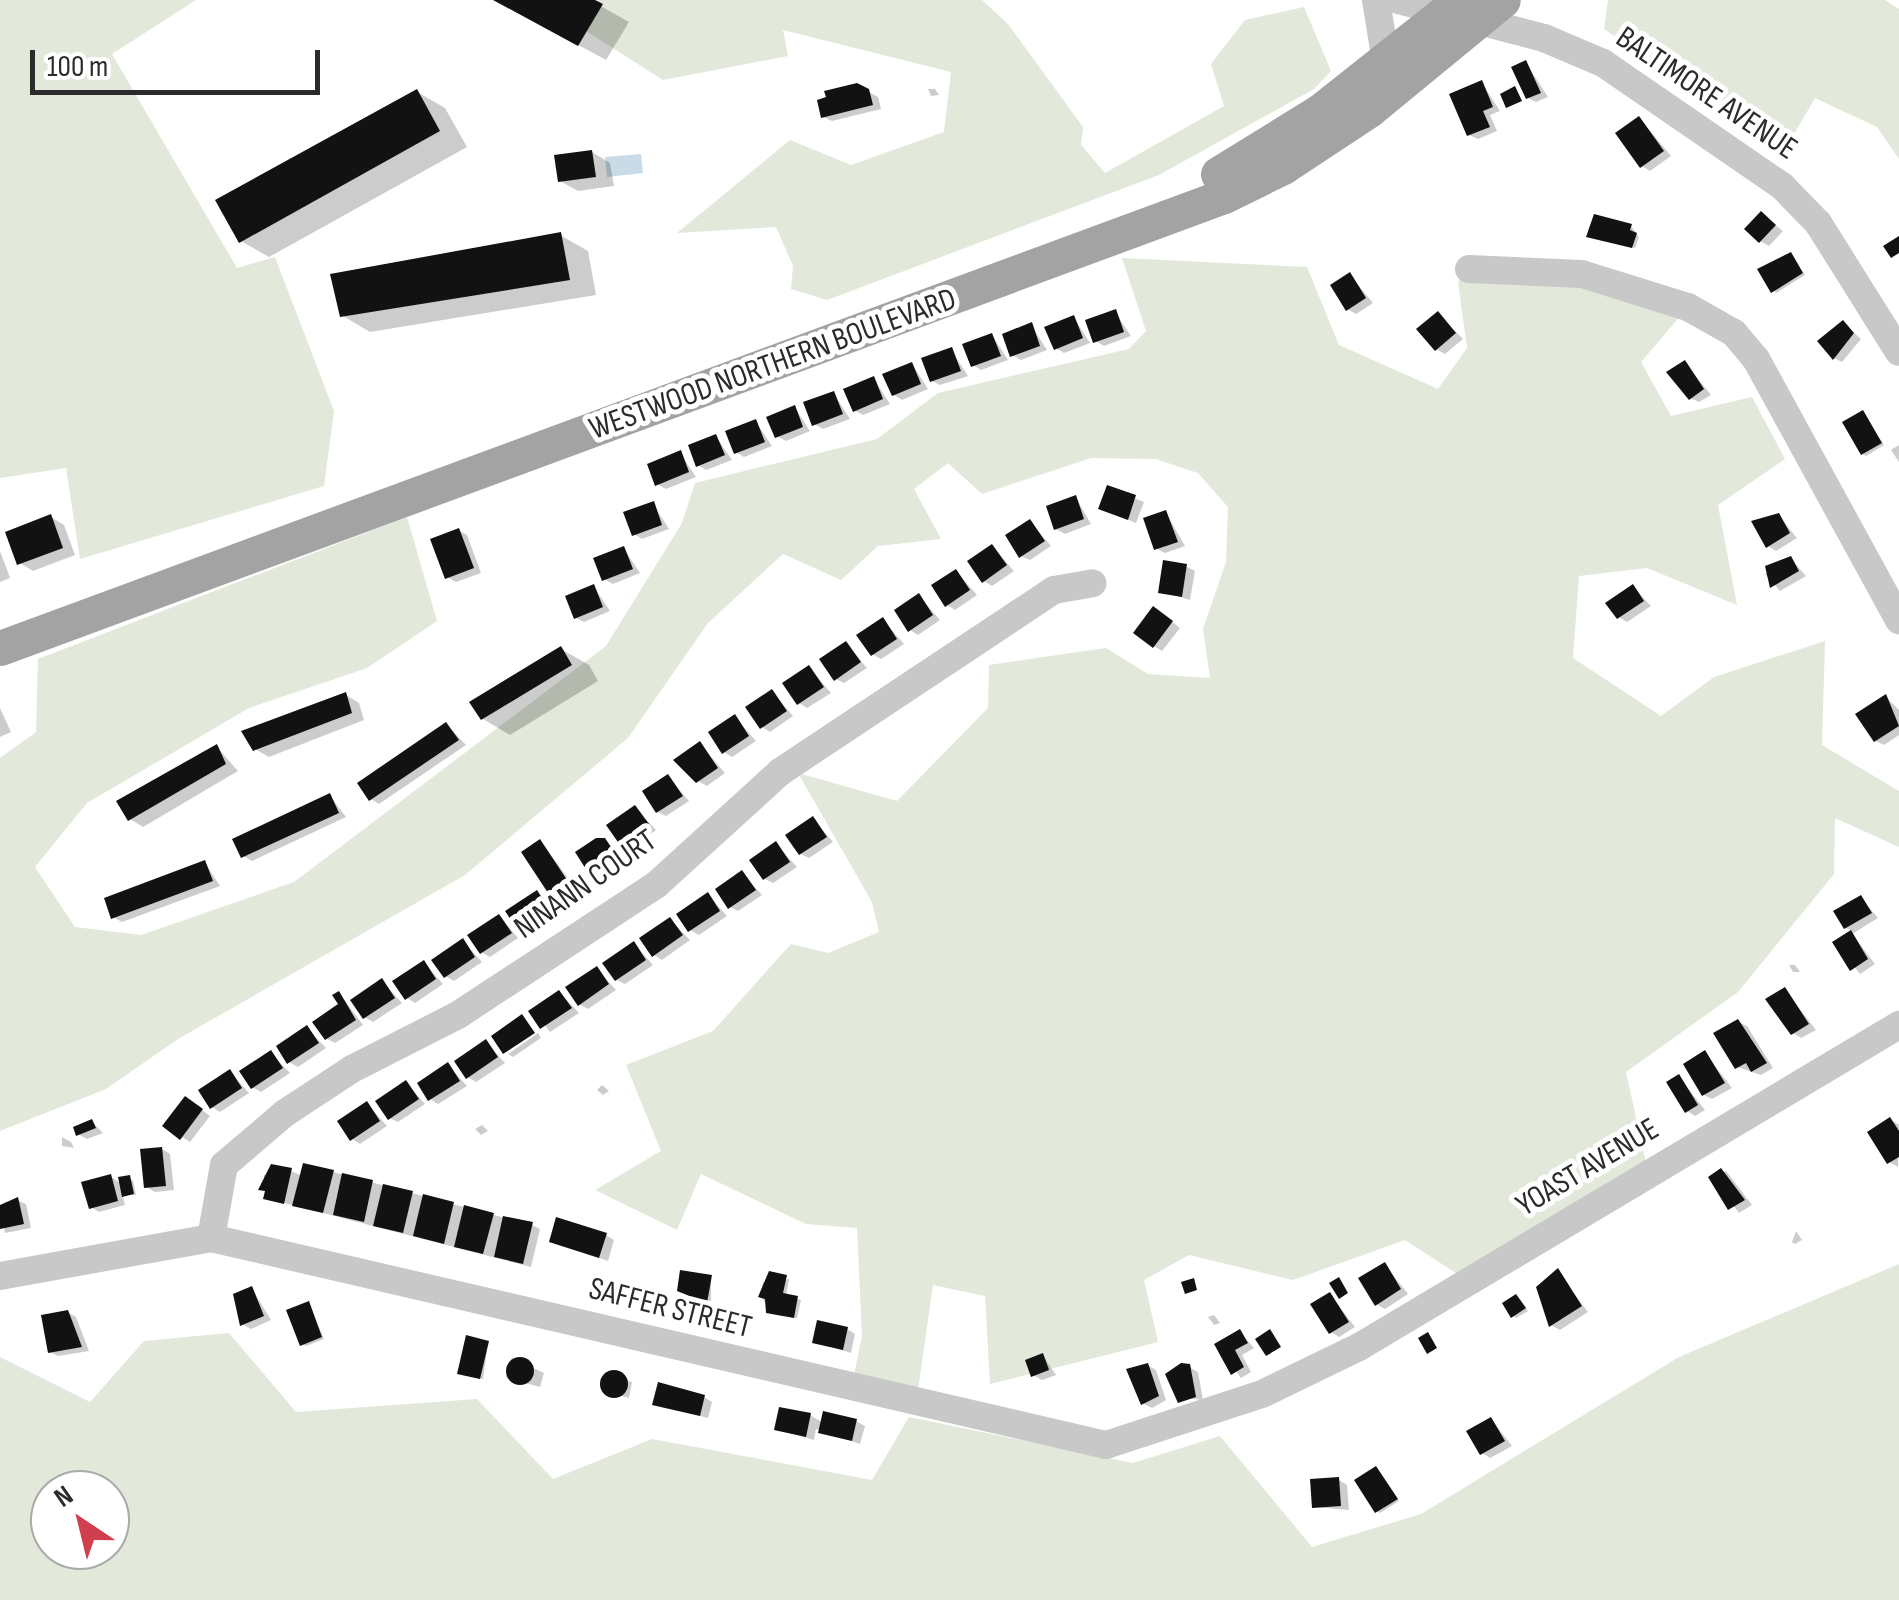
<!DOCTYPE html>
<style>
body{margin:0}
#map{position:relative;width:1899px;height:1600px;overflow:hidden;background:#fff;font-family:"Sofia Sans Condensed",sans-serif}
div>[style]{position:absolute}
.green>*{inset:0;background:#e2e8da}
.water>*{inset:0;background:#c8dbe6}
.shadow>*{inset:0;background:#0003}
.building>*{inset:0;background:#121212}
.round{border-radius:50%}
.minor>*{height:28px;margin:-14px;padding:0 14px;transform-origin:14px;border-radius:14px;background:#c8c8c8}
.major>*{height:35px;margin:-17.5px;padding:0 17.5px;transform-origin:17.5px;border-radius:17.5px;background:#a3a3a3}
span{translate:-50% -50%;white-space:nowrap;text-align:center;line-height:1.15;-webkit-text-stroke:10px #fff;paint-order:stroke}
.street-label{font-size:32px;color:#2b2b2b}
.north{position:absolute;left:30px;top:1470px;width:100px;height:100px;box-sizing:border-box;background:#fff;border:2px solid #aaa;border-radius:50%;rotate:325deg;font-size:28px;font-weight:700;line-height:40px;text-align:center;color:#2b2b2b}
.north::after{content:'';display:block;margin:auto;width:35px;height:45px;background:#d13f4e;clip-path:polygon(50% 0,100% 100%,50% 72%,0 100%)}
.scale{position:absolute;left:30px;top:50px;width:290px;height:45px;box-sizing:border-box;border:5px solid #2b2b2b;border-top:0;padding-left:12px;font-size:30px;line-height:35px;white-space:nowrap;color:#2b2b2b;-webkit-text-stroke:8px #fff;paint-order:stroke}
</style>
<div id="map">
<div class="green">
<i style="clip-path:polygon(0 0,196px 0,112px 54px,237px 268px,275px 257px,334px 411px,324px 486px,80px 559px,66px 468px,0 478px)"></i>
<i style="clip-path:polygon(595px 0,982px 0,1008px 24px,1083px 127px,1081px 145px,1105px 173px,1224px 106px,1211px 64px,1245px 20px,1304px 7px,1331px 71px,1314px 89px,1159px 175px,827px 300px,791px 289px,793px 266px,776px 227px,677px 233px,790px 140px,851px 165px,944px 132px,951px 72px,783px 30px,788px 56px,663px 80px,586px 31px,602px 5px)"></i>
<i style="clip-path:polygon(1608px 0,1885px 0,1899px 9px,1899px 159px,1877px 127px,1815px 98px,1783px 153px,1604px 29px)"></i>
<i style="clip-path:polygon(1122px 258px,1307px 267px,1339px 345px,1438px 389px,1467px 348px,1458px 282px,1469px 269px,1582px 274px,1688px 307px,1641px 362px,1671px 416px,1752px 397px,1785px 459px,1718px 505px,1737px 605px,1647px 568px,1579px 576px,1573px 658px,1661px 716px,1714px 677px,1825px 641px,1822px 745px,1899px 791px,1899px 847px,1835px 818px,1834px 874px,1738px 992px,1626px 1072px,1648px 1172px,1468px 1281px,1405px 1240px,1293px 1280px,1189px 1255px,1144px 1280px,1158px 1342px,990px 1384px,985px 1296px,933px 1285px,916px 1404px,851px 1389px,862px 1336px,857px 1228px,806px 1224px,701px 1174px,677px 1230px,595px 1190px,661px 1151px,626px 1065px,713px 1031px,791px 944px,828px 953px,879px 932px,872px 902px,798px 773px,897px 801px,988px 708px,989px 665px,1106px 648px,1148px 674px,1210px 678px,1203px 629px,1226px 562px,1228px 507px,1198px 473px,1156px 459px,1091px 458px,982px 494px,948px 463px,914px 489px,941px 539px,878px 546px,841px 580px,783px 554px,708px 623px,628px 738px,465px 875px,178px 1039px,106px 1089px,0 1131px,0 758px,36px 732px,38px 659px,407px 517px,437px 621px,367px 668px,249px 708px,87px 803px,35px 867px,75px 927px,141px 935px,294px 882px,606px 646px,682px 523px,695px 483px,877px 439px,938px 393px,1129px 349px,1146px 331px)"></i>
<i style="clip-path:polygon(evenodd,1899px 1264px,1899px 1600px,0 1600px,0 1357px,90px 1402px,144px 1341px,229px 1333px,296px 1412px,477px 1399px,553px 1479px,652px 1439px,872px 1480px,909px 1417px,1133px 1463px,1220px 1436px,1312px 1547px,1421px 1514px,1679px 1357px,1899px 1264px,50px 1490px,110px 1490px,110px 1550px,50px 1550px,50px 1490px)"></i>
</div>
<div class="water">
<i style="clip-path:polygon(641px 154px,643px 173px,607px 177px,605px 157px)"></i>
</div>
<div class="shadow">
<i style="clip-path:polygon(496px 0,590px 0,629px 22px,606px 60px)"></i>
<i style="clip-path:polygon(1526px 63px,1548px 97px,1536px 102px,1528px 98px)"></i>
<i style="clip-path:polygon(1482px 83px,1500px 111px,1490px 115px,1497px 131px,1478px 139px,1469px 135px)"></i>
<i style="clip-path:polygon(856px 85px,878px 97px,881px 109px,832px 121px,823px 117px)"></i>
<i style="clip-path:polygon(928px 89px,935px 89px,939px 95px,931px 96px)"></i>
<i style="clip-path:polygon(417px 92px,445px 108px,467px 147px,269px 257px,241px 241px)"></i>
<i style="clip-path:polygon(1640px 119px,1671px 156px,1650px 171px,1642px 166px)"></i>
<i style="clip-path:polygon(592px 152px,610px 163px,614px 186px,578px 191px,560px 181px)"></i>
<i style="clip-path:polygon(1761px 214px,1783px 231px,1769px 246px,1760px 241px)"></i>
<i style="clip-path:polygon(1631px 226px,1639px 237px,1635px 248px,1592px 238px)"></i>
<i style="clip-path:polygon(560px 235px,588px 251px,596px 295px,370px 332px,343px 316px)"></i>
<i style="clip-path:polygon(1791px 254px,1805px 275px,1776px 293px,1761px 270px)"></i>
<i style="clip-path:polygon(1350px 275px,1373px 303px,1356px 314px,1347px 309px)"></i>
<i style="clip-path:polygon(1115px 312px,1131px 336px,1104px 346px,1096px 341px)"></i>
<i style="clip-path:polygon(1438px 314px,1463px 339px,1445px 354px,1436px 349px)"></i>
<i style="clip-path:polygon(1074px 318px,1090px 343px,1064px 353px,1056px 348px)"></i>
<i style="clip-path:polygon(1843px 323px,1861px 339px,1842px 362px,1834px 358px)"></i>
<i style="clip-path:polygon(1031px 325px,1047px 350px,1021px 360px,1012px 355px)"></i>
<i style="clip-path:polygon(992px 335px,1008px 360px,981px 370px,973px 365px)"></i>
<i style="clip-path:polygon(951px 350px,968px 376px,940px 385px,932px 381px)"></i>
<i style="clip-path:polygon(1685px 363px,1711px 395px,1699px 402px,1690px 398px)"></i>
<i style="clip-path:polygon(912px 364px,928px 389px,902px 400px,894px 395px)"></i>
<i style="clip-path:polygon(874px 379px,890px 404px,863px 415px,854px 410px)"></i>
<i style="clip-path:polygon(834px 394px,850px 419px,823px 429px,814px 424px)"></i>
<i style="clip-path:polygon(795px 408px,810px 431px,786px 441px,777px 436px)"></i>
<i style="clip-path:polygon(1863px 413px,1884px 445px,1866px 456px,1863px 454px)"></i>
<i style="clip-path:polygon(756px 422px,772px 446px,744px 457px,736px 452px)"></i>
<i style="clip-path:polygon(716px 437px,732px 460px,706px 470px,698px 465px)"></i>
<i style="clip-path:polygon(1899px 445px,1899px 462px,1891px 450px)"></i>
<i style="clip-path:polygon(680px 453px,696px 477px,666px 489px,657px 484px)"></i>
<i style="clip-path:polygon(1108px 488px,1144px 502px,1136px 523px,1101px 508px)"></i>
<i style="clip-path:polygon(1076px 498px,1091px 524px,1065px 534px,1056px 529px)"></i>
<i style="clip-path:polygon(653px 504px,669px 529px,642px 539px,634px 534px)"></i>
<i style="clip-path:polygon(1166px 513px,1185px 546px,1165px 553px,1157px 549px)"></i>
<i style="clip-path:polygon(1778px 515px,1797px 538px,1776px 551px,1768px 546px)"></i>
<i style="clip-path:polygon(51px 517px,64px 525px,75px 555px,33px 571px,20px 563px)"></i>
<i style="clip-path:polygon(1030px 522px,1051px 546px,1030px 560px,1021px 556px)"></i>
<i style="clip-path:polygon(458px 530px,467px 535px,481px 573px,456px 582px,447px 577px)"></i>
<i style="clip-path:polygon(992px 546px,1014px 571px,992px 586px,984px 581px)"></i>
<i style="clip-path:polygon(624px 549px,640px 573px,613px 584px,604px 579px)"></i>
<i style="clip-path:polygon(0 551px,10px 578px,0 582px)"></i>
<i style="clip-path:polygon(1791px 559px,1806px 576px,1780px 591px,1765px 574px)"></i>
<i style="clip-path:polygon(1187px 567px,1195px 571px,1190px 600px,1160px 591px)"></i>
<i style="clip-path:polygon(956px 571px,977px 595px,955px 610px,947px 605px)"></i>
<i style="clip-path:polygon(594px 587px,610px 611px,584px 622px,576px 618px)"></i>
<i style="clip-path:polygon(1633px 587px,1651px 606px,1627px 622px,1619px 617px)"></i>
<i style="clip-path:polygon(919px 596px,940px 620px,918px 635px,910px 630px)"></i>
<i style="clip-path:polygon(1162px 614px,1180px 628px,1162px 651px,1154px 646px)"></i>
<i style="clip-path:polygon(883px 620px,904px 644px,881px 659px,872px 654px)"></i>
<i style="clip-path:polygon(846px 644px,867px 668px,844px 683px,836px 679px)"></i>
<i style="clip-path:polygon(561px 649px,589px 665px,598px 681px,510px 735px,483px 719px)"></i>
<i style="clip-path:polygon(809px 668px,831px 693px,807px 708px,799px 703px)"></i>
<i style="clip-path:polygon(772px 692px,793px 716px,770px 732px,762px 727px)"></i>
<i style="clip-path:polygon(346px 695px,359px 703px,364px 720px,269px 757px,255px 749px)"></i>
<i style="clip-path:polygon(1886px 697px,1899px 710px,1899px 735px,1884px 745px,1876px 741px)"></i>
<i style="clip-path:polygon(0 708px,11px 732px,0 737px)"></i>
<i style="clip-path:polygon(735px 717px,756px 741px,732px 757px,724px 752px)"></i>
<i style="clip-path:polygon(447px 725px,466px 745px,379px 804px,371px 799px)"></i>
<i style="clip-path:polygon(700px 744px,725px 773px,707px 786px,698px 781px)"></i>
<i style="clip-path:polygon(217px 747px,238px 771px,143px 827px,130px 819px)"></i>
<i style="clip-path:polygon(668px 777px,689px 801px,666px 816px,658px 812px)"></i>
<i style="clip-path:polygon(330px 796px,346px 817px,252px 861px,243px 856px)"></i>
<i style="clip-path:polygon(635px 808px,656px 830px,630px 848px,621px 843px)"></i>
<i style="clip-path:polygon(813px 819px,833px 842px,809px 858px,801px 854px)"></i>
<i style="clip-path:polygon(605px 841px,623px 861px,599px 877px,591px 872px)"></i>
<i style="clip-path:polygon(541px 842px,580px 894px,564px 905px,555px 900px)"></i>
<i style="clip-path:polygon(776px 844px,797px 867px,773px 883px,765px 879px)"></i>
<i style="clip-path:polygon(205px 863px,220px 886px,122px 922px,113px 917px)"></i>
<i style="clip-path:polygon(742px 873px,762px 895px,738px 911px,730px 907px)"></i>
<i style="clip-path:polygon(537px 893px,555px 914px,527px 932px,519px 928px)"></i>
<i style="clip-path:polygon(708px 895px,727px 916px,699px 935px,690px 930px)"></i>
<i style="clip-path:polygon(1861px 898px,1878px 918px,1852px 934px,1875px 964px,1860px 974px,1836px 943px,1853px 932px,1846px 928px)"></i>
<i style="clip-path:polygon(500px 917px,518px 938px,490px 957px,481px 952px)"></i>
<i style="clip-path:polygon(670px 920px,690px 940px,662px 960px,654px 955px)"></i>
<i style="clip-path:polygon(463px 941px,482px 962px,454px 981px,445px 976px)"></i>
<i style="clip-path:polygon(634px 944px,653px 965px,625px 984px,617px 980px)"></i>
<i style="clip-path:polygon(424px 963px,443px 984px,415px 1003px,407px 998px)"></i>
<i style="clip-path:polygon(1789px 965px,1795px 965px,1800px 972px,1793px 972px)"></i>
<i style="clip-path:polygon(597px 969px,616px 990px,588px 1009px,579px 1004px)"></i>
<i style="clip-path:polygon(382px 981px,402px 1003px,373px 1022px,364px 1017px)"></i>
<i style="clip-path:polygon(1785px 990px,1816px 1030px,1801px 1038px,1793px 1033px)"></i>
<i style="clip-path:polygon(560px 993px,579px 1013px,550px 1032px,544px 1024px)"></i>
<i style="clip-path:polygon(340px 994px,363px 1025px,335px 1043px,327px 1039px,343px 1004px)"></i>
<i style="clip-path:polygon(1738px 1022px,1747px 1026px,1773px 1068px,1761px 1075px,1737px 1067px)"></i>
<i style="clip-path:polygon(307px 1028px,326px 1048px,298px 1067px,289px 1062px)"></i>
<i style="clip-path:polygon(538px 1033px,541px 1038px,513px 1057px,508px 1054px)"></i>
<i style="clip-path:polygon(486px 1042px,505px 1063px,476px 1082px,468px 1077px)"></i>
<i style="clip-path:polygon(271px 1053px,290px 1073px,261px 1092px,252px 1087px)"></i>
<i style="clip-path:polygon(1705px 1053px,1732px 1088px,1712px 1099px,1704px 1095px)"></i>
<i style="clip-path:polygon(448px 1065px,467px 1086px,438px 1104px,430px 1099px)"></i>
<i style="clip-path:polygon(230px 1072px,249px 1093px,220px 1112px,212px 1107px)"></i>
<i style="clip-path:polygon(1679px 1077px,1705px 1110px,1695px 1116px,1687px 1111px)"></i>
<i style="clip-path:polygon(406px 1083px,425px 1104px,398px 1122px,389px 1118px)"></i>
<i style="clip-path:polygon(602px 1085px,609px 1091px,603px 1095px,597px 1090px)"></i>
<i style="clip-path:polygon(194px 1104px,210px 1116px,190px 1142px,182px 1137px)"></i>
<i style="clip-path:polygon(367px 1104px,387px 1126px,360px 1144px,352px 1139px)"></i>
<i style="clip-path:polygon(1891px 1120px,1899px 1125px,1898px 1167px,1889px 1162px)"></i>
<i style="clip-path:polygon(92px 1122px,103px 1133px,87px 1139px,78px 1134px)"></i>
<i style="clip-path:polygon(482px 1125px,488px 1131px,481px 1135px,475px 1129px)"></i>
<i style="clip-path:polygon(62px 1137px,71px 1142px,74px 1148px,62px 1146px)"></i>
<i style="clip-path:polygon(162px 1149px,170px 1154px,174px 1190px,155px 1192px,146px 1187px)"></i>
<i style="clip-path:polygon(291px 1171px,302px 1176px,333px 1172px,532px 1225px,540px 1229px,531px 1267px,265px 1198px,264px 1175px)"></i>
<i style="clip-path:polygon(1726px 1171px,1752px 1205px,1739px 1213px,1712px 1178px)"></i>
<i style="clip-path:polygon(111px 1177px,122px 1184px,133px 1180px,136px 1195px,122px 1194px,125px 1205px,99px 1212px,91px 1207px)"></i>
<i style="clip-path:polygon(17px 1200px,26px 1204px,31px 1228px,5px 1233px,0 1206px)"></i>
<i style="clip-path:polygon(1796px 1231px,1802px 1240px,1795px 1244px,1792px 1242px)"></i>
<i style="clip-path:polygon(606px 1235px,614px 1240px,608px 1261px,552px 1241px)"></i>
<i style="clip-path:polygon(1385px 1265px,1408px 1294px,1385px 1309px,1376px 1304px)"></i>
<i style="clip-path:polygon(711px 1277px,711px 1302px,683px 1292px)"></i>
<i style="clip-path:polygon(1562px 1278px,1588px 1312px,1560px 1330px,1551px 1325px)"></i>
<i style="clip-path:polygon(789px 1279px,786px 1296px,801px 1300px,797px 1318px,772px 1314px,761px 1296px,763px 1282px)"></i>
<i style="clip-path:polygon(252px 1289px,271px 1320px,251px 1329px,242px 1324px)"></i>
<i style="clip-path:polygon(1330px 1295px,1355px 1327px,1339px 1337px,1331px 1332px)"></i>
<i style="clip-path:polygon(1517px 1296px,1528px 1311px,1516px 1318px,1513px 1316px)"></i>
<i style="clip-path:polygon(309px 1304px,324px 1339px,306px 1346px,302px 1344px)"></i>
<i style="clip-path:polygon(67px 1312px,76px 1317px,89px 1351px,58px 1356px,50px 1352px)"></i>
<i style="clip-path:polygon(1214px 1315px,1220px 1323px,1214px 1325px,1208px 1317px)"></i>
<i style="clip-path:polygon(847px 1329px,855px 1334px,851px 1353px,815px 1342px)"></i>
<i style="clip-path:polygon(1240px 1332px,1254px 1348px,1242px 1355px,1251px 1372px,1241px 1378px,1217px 1345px)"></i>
<i style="clip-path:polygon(488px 1343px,483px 1379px,463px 1375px)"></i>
<i style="clip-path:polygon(1043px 1356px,1056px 1375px,1042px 1380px,1033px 1375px)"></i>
<i style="clip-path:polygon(512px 1358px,544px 1373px,540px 1387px,506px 1378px)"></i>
<i style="clip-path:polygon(1147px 1365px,1156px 1370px,1166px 1400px,1152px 1408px,1144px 1404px)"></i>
<i style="clip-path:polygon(1189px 1367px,1198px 1372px,1203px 1400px,1176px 1397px)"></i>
<i style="clip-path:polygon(605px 1374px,632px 1382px,629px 1398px,601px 1391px)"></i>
<i style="clip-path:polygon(704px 1397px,712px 1402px,708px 1418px,655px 1404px)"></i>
<i style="clip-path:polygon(810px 1415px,823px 1423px,856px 1421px,865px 1426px,860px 1444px,816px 1429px,814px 1440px,777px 1429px)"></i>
<i style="clip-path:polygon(1491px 1419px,1512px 1446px,1490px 1458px,1482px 1453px)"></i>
<i style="clip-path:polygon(1376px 1469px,1399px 1501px,1380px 1513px,1377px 1511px)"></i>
<i style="clip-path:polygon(1339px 1480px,1347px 1485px,1349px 1510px,1314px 1507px)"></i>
</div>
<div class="building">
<i style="clip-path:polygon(493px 0,595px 0,603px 4px,578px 46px)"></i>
<i style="clip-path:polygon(1526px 60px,1541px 93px,1526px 99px,1511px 67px)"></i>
<i style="clip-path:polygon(1482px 80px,1493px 107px,1483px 111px,1490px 127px,1467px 136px,1449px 94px)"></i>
<i style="clip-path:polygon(857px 83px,869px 89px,873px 105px,821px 118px,817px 100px,826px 97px,824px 91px)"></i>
<i style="clip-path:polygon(1515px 86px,1522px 101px,1506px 108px,1500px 94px)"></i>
<i style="clip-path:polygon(417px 89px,440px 131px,239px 243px,215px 200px)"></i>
<i style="clip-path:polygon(1639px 116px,1664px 151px,1640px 168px,1615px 133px)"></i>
<i style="clip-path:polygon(592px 150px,596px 177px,558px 182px,554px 155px)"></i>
<i style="clip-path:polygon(1761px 211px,1776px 225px,1759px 243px,1744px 229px)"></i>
<i style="clip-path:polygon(1594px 214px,1632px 224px,1630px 230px,1637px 233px,1632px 248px,1586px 237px)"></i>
<i style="clip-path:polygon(561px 232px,570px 280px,340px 317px,330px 274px)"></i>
<i style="clip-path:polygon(1899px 236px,1899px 253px,1891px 258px,1883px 246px)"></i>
<i style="clip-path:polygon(1791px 252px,1803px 273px,1771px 293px,1757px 269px)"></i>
<i style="clip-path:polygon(1350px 272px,1366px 298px,1346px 311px,1330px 285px)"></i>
<i style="clip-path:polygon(1116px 309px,1124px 332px,1093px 343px,1085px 320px)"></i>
<i style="clip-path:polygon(1438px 311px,1456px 333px,1435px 351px,1416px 329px)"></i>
<i style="clip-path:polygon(1074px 315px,1083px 338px,1054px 350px,1044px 327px)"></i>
<i style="clip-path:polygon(1843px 320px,1854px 333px,1833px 360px,1817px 341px)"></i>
<i style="clip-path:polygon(1032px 322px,1040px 346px,1010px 357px,1002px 334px)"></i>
<i style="clip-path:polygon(992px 333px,1001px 356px,971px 367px,962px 344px)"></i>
<i style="clip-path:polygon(952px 347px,961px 371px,930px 382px,921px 358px)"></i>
<i style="clip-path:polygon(1685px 360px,1704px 389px,1689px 400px,1666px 372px)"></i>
<i style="clip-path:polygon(912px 362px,921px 384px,892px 396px,882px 374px)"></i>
<i style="clip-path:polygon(874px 376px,883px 399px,853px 412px,843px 389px)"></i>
<i style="clip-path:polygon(834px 391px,843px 414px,812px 426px,803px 402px)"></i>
<i style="clip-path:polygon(795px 405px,803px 427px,775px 438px,766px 417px)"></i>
<i style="clip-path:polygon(1863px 410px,1882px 443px,1861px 455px,1842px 422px)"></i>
<i style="clip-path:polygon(756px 419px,765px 442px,734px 454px,725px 431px)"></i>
<i style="clip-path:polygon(716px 434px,725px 455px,696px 467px,688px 445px)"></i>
<i style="clip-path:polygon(681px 450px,689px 472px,655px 486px,647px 464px)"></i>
<i style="clip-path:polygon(1107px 485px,1136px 495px,1128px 520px,1098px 509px)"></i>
<i style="clip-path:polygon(1076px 495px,1084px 519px,1054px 530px,1046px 506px)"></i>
<i style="clip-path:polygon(654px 501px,662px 525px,632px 536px,623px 512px)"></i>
<i style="clip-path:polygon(1166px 510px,1178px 542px,1154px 550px,1143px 518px)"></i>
<i style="clip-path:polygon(1779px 513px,1790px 533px,1766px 548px,1751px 521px)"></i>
<i style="clip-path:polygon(51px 514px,63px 548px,17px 565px,5px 532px)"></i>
<i style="clip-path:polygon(1030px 519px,1045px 541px,1019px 558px,1005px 535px)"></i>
<i style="clip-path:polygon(459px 528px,474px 568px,445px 579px,430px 539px)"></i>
<i style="clip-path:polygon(992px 544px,1007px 565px,982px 583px,967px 561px)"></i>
<i style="clip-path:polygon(624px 546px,633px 569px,602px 581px,593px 558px)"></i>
<i style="clip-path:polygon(1791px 556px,1799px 571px,1770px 588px,1765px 566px)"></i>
<i style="clip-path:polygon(1163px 560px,1187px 564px,1182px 597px,1158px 593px)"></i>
<i style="clip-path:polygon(956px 569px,970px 590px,945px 607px,931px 585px)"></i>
<i style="clip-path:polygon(594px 584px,603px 607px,574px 619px,565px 596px)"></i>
<i style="clip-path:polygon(1633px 584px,1644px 601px,1617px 619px,1605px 603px)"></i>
<i style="clip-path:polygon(919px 593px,933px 615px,908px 632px,894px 610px)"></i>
<i style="clip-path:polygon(1153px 606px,1173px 621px,1153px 648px,1133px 633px)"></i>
<i style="clip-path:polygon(883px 617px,897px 639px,871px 656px,856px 635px)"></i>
<i style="clip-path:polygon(846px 641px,861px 662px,834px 681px,819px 659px)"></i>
<i style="clip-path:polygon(561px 646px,572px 665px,481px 720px,469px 702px)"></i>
<i style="clip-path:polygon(809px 665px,824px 687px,797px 705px,782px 683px)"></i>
<i style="clip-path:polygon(772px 689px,787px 711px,760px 729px,745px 707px)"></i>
<i style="clip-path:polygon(346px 692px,352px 713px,253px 751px,241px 731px)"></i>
<i style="clip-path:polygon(1886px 694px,1899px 726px,1874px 742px,1855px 714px)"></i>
<i style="clip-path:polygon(735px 714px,749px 736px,722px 754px,708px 732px)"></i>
<i style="clip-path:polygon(446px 722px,459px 740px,369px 801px,357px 783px)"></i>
<i style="clip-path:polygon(700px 741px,718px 768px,696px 783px,673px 760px)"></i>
<i style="clip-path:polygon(217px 744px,226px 764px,128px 821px,116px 801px)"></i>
<i style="clip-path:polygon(668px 774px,683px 796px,656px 813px,642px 791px)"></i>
<i style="clip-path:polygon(330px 793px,339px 813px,241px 858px,232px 839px)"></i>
<i style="clip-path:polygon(635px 805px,649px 824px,620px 845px,606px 825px)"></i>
<i style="clip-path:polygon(813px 816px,827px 837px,799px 855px,785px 835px)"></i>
<i style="clip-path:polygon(596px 838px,605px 838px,617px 856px,589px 874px,575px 852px)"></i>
<i style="clip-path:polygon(540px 839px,573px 889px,554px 902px,521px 852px)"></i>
<i style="clip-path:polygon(776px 841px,790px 862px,763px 880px,749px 860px)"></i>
<i style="clip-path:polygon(205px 860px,213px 881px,111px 919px,104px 898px)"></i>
<i style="clip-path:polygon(742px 870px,756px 890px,728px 909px,715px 889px)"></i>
<i style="clip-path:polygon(537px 890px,549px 909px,517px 929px,505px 911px)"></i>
<i style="clip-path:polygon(708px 892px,720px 911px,688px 932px,676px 914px)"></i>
<i style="clip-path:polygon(1861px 895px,1872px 913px,1844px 929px,1833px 911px)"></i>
<i style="clip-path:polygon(499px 914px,512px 933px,480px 954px,467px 935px)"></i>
<i style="clip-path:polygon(670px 917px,683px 935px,652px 957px,639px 938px)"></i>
<i style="clip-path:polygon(1851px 930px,1868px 959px,1850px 971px,1832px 942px)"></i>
<i style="clip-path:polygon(463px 938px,475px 957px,444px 978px,431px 960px)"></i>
<i style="clip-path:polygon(634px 941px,646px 960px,615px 981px,602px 963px)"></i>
<i style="clip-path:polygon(424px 960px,436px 979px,405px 1000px,392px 981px)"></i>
<i style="clip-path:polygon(597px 966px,609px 984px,578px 1006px,565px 987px)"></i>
<i style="clip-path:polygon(382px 978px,395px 998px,363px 1019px,350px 1000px)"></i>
<i style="clip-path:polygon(1785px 987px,1809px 1024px,1791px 1035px,1765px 999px)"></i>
<i style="clip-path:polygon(559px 990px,572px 1008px,540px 1029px,528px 1011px)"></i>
<i style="clip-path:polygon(339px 991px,356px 1020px,325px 1040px,312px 1022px,338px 1004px,332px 995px)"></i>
<i style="clip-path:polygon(522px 1014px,535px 1033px,503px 1054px,491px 1036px)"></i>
<i style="clip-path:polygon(1738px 1019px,1767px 1063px,1751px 1072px,1746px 1063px,1735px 1069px,1713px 1033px)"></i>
<i style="clip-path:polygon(307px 1025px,319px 1043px,287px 1064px,276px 1046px)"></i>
<i style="clip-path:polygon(486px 1039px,498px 1057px,466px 1079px,454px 1061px)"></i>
<i style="clip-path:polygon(271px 1050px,283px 1068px,251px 1089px,239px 1071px)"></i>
<i style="clip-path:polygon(1705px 1050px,1725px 1083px,1702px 1096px,1683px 1064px)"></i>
<i style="clip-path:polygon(448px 1062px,460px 1081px,428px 1101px,417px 1083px)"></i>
<i style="clip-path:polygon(230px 1069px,242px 1088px,210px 1109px,198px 1090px)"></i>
<i style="clip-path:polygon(1679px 1074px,1698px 1105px,1685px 1113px,1666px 1082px)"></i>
<i style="clip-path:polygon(406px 1080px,419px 1099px,388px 1120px,375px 1101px)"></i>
<i style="clip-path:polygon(185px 1096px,203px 1109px,180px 1140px,162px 1126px)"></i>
<i style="clip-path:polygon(367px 1101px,380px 1121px,350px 1141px,337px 1121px)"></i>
<i style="clip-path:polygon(1890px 1117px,1899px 1131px,1899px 1157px,1887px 1164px,1867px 1132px)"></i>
<i style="clip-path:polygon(92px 1119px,96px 1128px,76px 1136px,73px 1127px)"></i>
<i style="clip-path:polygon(162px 1147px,166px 1186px,144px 1188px,140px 1149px)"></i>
<i style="clip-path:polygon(303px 1163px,334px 1170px,323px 1213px,292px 1206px)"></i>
<i style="clip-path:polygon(271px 1164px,292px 1168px,284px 1204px,263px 1199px,265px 1191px,258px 1190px)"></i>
<i style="clip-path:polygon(1721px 1168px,1745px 1200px,1728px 1210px,1708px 1177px)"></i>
<i style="clip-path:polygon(342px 1173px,373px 1180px,364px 1222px,333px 1215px)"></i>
<i style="clip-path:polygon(111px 1174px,118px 1201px,89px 1209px,81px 1182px)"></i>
<i style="clip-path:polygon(130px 1175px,134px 1194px,122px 1197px,118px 1177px)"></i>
<i style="clip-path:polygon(383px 1184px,413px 1191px,403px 1233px,373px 1226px)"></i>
<i style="clip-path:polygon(423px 1194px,454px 1202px,444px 1244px,413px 1236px)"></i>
<i style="clip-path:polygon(18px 1197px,24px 1224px,0 1229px,0 1205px)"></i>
<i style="clip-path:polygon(464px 1205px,494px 1213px,483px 1254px,454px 1247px)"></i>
<i style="clip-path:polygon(503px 1216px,533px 1222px,523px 1264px,494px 1257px)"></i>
<i style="clip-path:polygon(556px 1217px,607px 1233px,599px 1258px,549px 1242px)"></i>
<i style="clip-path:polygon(1385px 1262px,1401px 1289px,1375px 1306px,1358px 1278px)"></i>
<i style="clip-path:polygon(1558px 1268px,1582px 1306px,1549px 1327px,1536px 1287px)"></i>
<i style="clip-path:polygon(680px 1270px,712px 1275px,707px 1303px,677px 1291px)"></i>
<i style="clip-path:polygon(769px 1271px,787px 1275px,783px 1293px,798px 1296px,794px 1318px,766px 1313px,765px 1299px,758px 1297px)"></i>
<i style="clip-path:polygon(1339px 1277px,1348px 1293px,1339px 1299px,1329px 1283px)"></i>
<i style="clip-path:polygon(1194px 1278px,1197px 1290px,1185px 1294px,1181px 1282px)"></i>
<i style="clip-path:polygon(252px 1286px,264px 1316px,240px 1326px,233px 1294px)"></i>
<i style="clip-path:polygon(1330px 1292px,1349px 1322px,1329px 1334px,1310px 1304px)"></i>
<i style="clip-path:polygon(1516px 1294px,1526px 1308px,1511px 1318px,1502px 1303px)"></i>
<i style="clip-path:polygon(309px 1301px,322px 1337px,300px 1346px,286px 1310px)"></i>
<i style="clip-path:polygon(68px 1310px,82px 1347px,48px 1353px,41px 1315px)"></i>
<i style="clip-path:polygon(817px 1320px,848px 1327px,843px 1350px,812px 1343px)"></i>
<i style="clip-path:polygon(1240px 1329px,1248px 1343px,1235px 1350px,1244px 1367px,1231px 1375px,1214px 1344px)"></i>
<i style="clip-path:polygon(1270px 1329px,1281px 1347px,1266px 1356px,1255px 1339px)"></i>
<i style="clip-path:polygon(1428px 1332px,1437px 1348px,1427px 1354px,1418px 1338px)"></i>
<i style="clip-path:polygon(466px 1335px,489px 1341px,480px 1379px,457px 1374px)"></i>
<i style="clip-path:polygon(1043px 1353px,1049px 1370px,1031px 1377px,1025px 1360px)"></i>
<i class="round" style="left:506px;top:1357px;width:28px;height:28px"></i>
<i style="clip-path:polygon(1148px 1363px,1159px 1396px,1141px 1405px,1126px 1369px)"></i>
<i style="clip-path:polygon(1181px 1363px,1190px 1364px,1196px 1397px,1178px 1403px,1165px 1374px)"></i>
<i class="round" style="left:600px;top:1370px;width:28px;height:28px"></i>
<i style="clip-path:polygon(658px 1382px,705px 1395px,700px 1416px,652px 1405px)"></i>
<i style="clip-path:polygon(779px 1407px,811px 1413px,806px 1437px,774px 1430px)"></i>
<i style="clip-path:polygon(823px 1411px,857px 1419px,852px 1441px,818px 1433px)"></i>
<i style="clip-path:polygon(1491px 1417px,1505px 1441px,1480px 1455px,1466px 1431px)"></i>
<i style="clip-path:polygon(1376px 1466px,1398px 1499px,1375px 1513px,1354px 1480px)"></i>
<i style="clip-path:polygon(1339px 1477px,1341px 1506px,1312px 1508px,1310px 1479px)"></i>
</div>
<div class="minor">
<i style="left:1376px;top:0;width:63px;rotate:80.8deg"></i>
<i style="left:1398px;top:0;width:151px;rotate:14.6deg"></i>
<i style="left:1544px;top:38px;width:64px;rotate:23deg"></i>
<i style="left:1603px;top:63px;width:217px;rotate:34.5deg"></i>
<i style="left:1782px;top:186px;width:52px;rotate:45.8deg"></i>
<i style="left:1818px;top:223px;width:152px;rotate:57.9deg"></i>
<i style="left:1469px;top:269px;width:113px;rotate:2.5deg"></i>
<i style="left:1582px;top:274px;width:111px;rotate:17.3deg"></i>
<i style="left:1688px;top:307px;width:53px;rotate:29.5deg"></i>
<i style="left:1734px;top:333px;width:34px;rotate:50deg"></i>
<i style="left:1756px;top:359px;width:298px;rotate:61.3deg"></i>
<i style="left:211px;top:1238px;width:74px;rotate:-79.9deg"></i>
<i style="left:224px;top:1165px;width:80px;rotate:-40.4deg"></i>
<i style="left:285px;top:1113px;width:80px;rotate:-33.3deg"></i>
<i style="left:352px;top:1069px;width:119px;rotate:-27deg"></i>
<i style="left:458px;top:1015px;width:237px;rotate:-33.3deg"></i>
<i style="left:656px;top:885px;width:168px;rotate:-42.3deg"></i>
<i style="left:780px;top:772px;width:329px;rotate:-33.6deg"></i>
<i style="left:1054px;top:590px;width:39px;rotate:-10deg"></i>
<i style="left:0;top:1276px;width:214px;rotate:-10.2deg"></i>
<i style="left:211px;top:1238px;width:919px;rotate:13.02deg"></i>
<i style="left:1106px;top:1445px;width:164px;rotate:-18.1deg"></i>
<i style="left:1262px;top:1394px;width:108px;rotate:-25.9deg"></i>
<i style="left:1359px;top:1347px;width:629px;rotate:-30.81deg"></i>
</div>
<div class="major">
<i style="left:1218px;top:174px;width:120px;rotate:-31.7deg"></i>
<i style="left:1320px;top:111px;width:179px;rotate:-38.4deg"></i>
<i style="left:0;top:648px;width:1305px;rotate:-20.27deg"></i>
<i style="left:1224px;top:196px;width:66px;rotate:-26.2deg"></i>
<i style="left:1283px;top:167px;width:103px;rotate:-33.5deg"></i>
<i style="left:1369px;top:110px;width:173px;rotate:-39.4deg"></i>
</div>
<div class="street-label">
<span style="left:1706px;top:94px;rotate:34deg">BALTIMORE AVENUE</span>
<span style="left:773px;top:365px;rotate:-20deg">WESTWOOD NORTHERN BOULEVARD</span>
<span style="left:586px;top:885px;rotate:-35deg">NINANN COURT</span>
<span style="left:1588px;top:1168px;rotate:-31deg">YOAST AVENUE</span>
<span style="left:670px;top:1309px;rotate:14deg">SAFFER STREET</span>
</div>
<div class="north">N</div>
<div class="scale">100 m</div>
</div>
